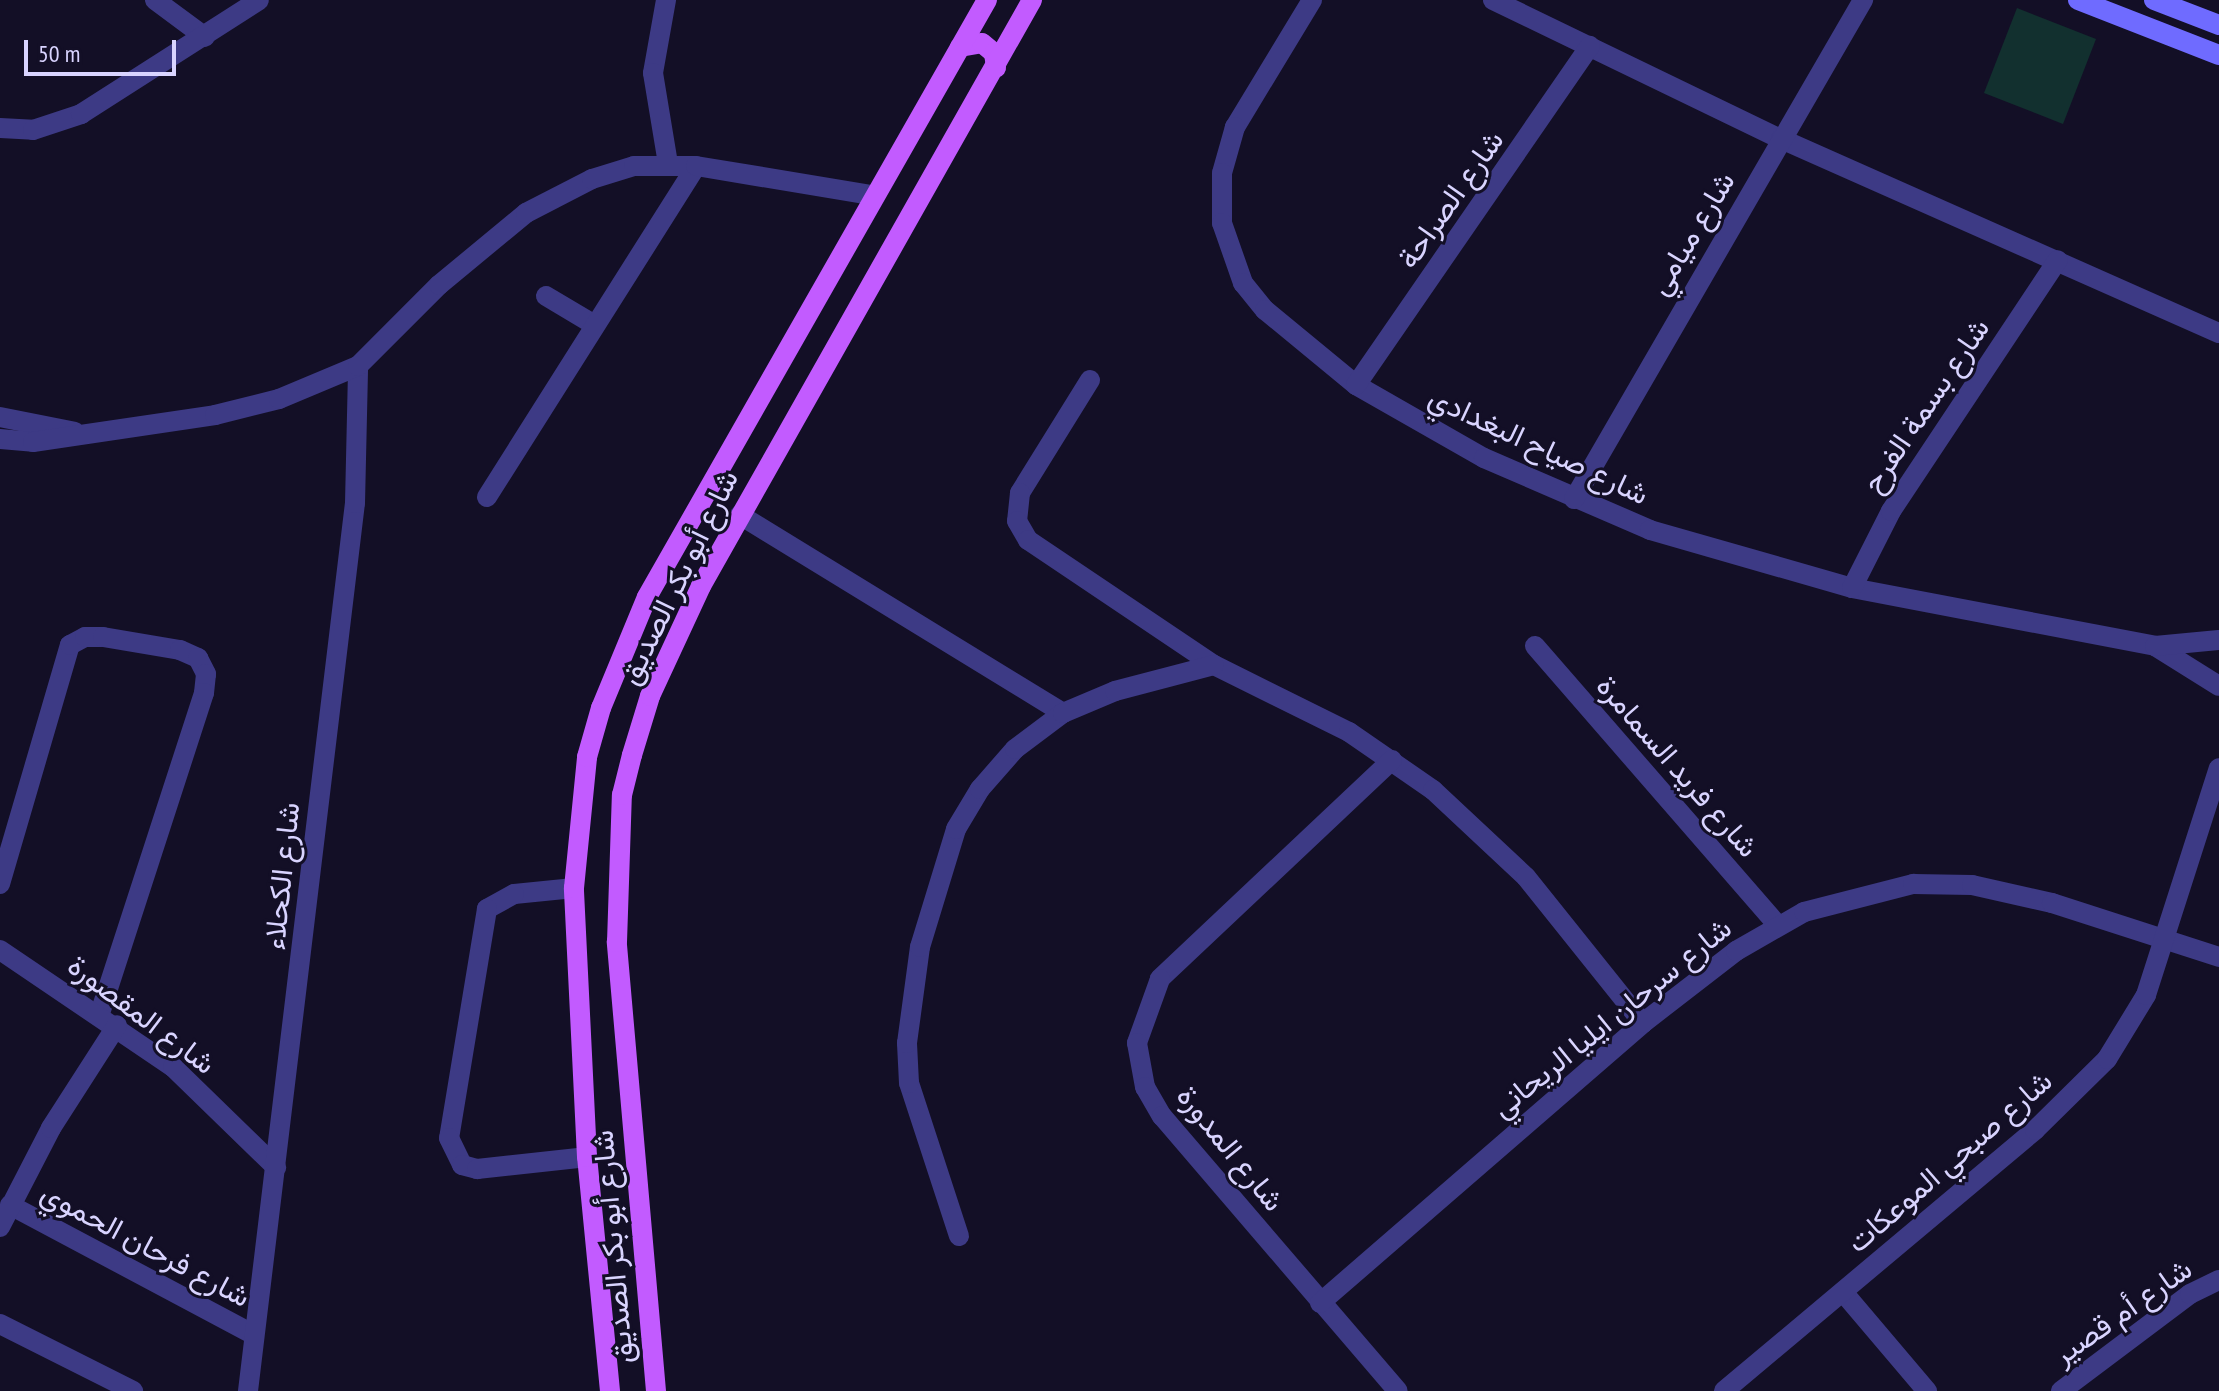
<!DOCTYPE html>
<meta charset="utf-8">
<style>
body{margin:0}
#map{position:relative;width:2219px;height:1391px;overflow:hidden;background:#130f26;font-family:"PT Sans Narrow",Vazirmatn,sans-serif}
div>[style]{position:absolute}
.green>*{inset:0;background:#12302f}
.minor>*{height:20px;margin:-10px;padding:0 10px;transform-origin:10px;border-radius:10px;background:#3d3a85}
.tertiary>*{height:20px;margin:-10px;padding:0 10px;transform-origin:10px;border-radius:10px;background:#3d3a85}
.secondary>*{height:20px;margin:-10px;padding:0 10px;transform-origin:10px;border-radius:10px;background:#6f6bff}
.primary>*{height:20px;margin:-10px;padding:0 10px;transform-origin:10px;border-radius:10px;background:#c25bff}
span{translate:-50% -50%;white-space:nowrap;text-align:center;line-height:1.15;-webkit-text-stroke:6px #130f26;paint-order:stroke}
.street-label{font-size:30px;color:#d9d4ff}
.scale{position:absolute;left:24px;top:40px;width:152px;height:36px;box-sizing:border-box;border:4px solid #d9d4ff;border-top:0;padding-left:10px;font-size:24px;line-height:28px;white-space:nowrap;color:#d9d4ff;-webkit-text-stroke:6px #130f26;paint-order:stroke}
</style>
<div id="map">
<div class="green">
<i style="clip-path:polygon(2017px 8px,2096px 39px,2063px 124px,1984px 93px)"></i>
</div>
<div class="minor">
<i style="left:155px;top:0;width:62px;rotate:36.5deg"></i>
<i style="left:666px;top:0;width:74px;rotate:100.1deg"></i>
<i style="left:653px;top:73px;width:92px;rotate:80.6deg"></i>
<i style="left:1312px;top:0;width:149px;rotate:121.2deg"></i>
<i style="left:1235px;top:127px;width:48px;rotate:105.8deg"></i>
<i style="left:1222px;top:173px;width:50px;rotate:90deg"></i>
<i style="left:1222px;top:223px;width:64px;rotate:70.7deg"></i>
<i style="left:1243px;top:283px;width:35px;rotate:51deg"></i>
<i style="left:1265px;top:310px;width:118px;rotate:39.5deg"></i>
<i style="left:1356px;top:385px;width:147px;rotate:29.7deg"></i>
<i style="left:1484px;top:458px;width:181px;rotate:23.4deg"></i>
<i style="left:1650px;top:530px;width:210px;rotate:16deg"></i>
<i style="left:1852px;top:588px;width:309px;rotate:10.8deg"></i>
<i style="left:2155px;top:646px;width:75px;rotate:32deg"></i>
<i style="left:1493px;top:0;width:320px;rotate:25.8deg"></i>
<i style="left:1781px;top:139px;width:479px;rotate:23.9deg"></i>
<i style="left:0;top:128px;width:33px;rotate:3deg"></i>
<i style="left:33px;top:130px;width:51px;rotate:-18.4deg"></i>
<i style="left:81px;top:114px;width:211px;rotate:-32.6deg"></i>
<i style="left:546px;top:296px;width:55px;rotate:30.8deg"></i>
<i style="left:1090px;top:380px;width:133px;rotate:121.8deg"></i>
<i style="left:1020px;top:493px;width:28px;rotate:96deg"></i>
<i style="left:1017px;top:521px;width:22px;rotate:60deg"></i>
<i style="left:1028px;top:540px;width:224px;rotate:33.9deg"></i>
<i style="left:1214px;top:665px;width:151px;rotate:26.4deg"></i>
<i style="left:1349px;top:732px;width:102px;rotate:34.6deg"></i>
<i style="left:1433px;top:790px;width:127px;rotate:43.1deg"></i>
<i style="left:1526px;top:877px;width:187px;rotate:51.3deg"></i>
<i style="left:1356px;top:385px;width:412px;rotate:-55.4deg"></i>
<i style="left:487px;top:497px;width:391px;rotate:-57.7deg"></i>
<i style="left:1574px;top:499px;width:577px;rotate:-59.92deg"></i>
<i style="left:740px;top:515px;width:379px;rotate:31.5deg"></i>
<i style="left:1852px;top:588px;width:86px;rotate:-63.1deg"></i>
<i style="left:1891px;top:511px;width:301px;rotate:-56.4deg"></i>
<i style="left:1535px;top:646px;width:369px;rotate:49deg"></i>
<i style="left:2155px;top:646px;width:64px;rotate:-5.4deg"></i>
<i style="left:1392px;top:760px;width:319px;rotate:136.7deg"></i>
<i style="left:1160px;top:979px;width:68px;rotate:109.8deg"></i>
<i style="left:1137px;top:1043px;width:45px;rotate:79.7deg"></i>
<i style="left:1145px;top:1087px;width:34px;rotate:60deg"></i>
<i style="left:1162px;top:1116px;width:362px;rotate:49.4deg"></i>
<i style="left:0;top:884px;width:249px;rotate:-73.7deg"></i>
<i style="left:70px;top:645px;width:17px;rotate:-28deg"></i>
<i style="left:85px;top:637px;width:18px"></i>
<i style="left:103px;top:637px;width:78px;rotate:9.6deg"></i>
<i style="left:180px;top:650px;width:20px;rotate:24deg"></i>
<i style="left:198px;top:658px;width:18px;rotate:63deg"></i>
<i style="left:206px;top:674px;width:19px;rotate:96deg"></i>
<i style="left:204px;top:693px;width:336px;rotate:108deg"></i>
<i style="left:574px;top:888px;width:60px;rotate:174.3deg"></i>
<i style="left:514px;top:894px;width:31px;rotate:151deg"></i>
<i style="left:487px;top:909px;width:232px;rotate:99.4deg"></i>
<i style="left:449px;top:1138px;width:30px;rotate:64deg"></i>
<i style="left:462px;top:1165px;width:16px;rotate:15deg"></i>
<i style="left:477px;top:1169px;width:111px;rotate:-6.2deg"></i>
<i style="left:0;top:950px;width:209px;rotate:34.1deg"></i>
<i style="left:173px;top:1067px;width:144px;rotate:44.2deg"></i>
<i style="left:10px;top:1205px;width:276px;rotate:28deg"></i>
<i style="left:0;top:1227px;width:111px;rotate:-62.7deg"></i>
<i style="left:51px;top:1128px;width:122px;rotate:-57.3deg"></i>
<i style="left:959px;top:1236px;width:161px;rotate:-108.1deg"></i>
<i style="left:909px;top:1083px;width:40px;rotate:-92.9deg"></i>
<i style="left:907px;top:1043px;width:97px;rotate:-82.3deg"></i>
<i style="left:920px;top:947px;width:123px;rotate:-73deg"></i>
<i style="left:956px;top:829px;width:47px;rotate:-59deg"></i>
<i style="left:980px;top:789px;width:53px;rotate:-48.8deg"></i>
<i style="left:1015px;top:749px;width:60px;rotate:-36.9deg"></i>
<i style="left:1063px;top:713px;width:56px;rotate:-22.9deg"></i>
<i style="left:1115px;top:691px;width:102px;rotate:-14.7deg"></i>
<i style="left:1843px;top:1292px;width:130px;rotate:49.7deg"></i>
<i style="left:1320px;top:1303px;width:427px;rotate:-40.9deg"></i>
<i style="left:1643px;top:1023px;width:118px;rotate:-37.7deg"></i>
<i style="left:1736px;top:951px;width:78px;rotate:-29.8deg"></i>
<i style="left:1804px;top:912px;width:113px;rotate:-14.4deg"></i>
<i style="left:1913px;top:884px;width:59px;rotate:1deg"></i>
<i style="left:1972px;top:885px;width:82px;rotate:12.7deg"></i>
<i style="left:2052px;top:903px;width:176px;rotate:17.9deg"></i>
<i style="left:0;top:1324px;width:149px;rotate:26.7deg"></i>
<i style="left:248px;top:1391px;width:894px;rotate:-83.13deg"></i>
<i style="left:355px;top:503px;width:137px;rotate:-88.7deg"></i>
<i style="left:1724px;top:1391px;width:406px;rotate:-40deg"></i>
<i style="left:2035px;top:1130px;width:101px;rotate:-44.6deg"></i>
<i style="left:2107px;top:1059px;width:75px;rotate:-58.6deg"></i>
<i style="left:2146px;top:995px;width:238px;rotate:-72.2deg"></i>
<i style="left:2061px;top:1391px;width:161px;rotate:-36.9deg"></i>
<i style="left:2190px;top:1294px;width:32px;rotate:-26deg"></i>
</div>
<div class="tertiary">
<i style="left:0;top:417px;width:76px;rotate:11.3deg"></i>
<i style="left:0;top:439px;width:33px;rotate:5deg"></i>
<i style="left:33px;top:442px;width:184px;rotate:-8.4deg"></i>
<i style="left:215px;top:415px;width:66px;rotate:-14deg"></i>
<i style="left:279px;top:399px;width:86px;rotate:-22.7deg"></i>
<i style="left:358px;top:366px;width:115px;rotate:-45deg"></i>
<i style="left:439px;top:285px;width:113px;rotate:-39.6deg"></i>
<i style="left:526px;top:213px;width:74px;rotate:-27.3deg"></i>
<i style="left:592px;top:179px;width:44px;rotate:-17.2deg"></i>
<i style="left:634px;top:166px;width:62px"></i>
<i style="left:696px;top:166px;width:178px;rotate:9.4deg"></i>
</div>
<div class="secondary">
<i style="left:2078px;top:0;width:151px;rotate:21.3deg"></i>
<i style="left:2154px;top:0;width:70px;rotate:21deg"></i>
</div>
<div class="primary">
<i style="left:960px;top:47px;width:22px;rotate:-10deg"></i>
<i style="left:982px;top:43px;width:16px;rotate:40deg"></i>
<i style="left:994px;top:53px;width:15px;rotate:82deg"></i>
<i style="left:610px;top:1391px;width:235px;rotate:-95.6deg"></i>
<i style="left:587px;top:1157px;width:269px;rotate:-92.8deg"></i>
<i style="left:574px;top:888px;width:132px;rotate:-84.3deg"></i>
<i style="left:587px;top:757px;width:51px;rotate:-74.1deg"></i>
<i style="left:601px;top:708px;width:120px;rotate:-67.5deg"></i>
<i style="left:647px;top:597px;width:687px;rotate:-60.34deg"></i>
<i style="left:656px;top:1391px;width:451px;rotate:-95deg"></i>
<i style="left:617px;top:942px;width:147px;rotate:-88.1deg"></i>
<i style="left:622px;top:795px;width:41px;rotate:-76deg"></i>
<i style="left:632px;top:755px;width:62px;rotate:-73deg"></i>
<i style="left:650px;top:696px;width:121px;rotate:-65.1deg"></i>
<i style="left:701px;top:586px;width:673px;rotate:-60.54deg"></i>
</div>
<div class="street-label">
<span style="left:1450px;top:199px;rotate:-55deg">شارع الصراحة</span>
<span style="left:1691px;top:233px;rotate:-59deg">شارع ميامي</span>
<span style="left:1925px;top:405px;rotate:-56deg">شارع بسمة الفرح</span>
<span style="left:1539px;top:445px;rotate:25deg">شارع صياح البغدادي</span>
<span style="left:678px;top:577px;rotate:-64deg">شارع أبو بكر الصديق</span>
<span style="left:1678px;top:766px;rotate:49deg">شارع فريد السمامرة</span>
<span style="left:281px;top:876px;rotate:-84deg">شارع الكحلاء</span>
<span style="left:142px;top:1014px;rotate:37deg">شارع المقصورة</span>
<span style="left:1611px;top:1017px;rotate:-39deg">شارع سرحان ايليا الريحاني</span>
<span style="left:1231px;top:1148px;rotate:51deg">شارع المدورة</span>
<span style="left:1949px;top:1161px;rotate:-41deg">شارع صبحي الموعكات</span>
<span style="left:146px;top:1244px;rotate:28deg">شارع فرحان الحموي</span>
<span style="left:612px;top:1247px;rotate:-95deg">شارع أبو بكر الصديق</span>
<span style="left:2122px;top:1311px;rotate:-35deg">شارع أم قصير</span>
</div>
<div class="scale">50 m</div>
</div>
